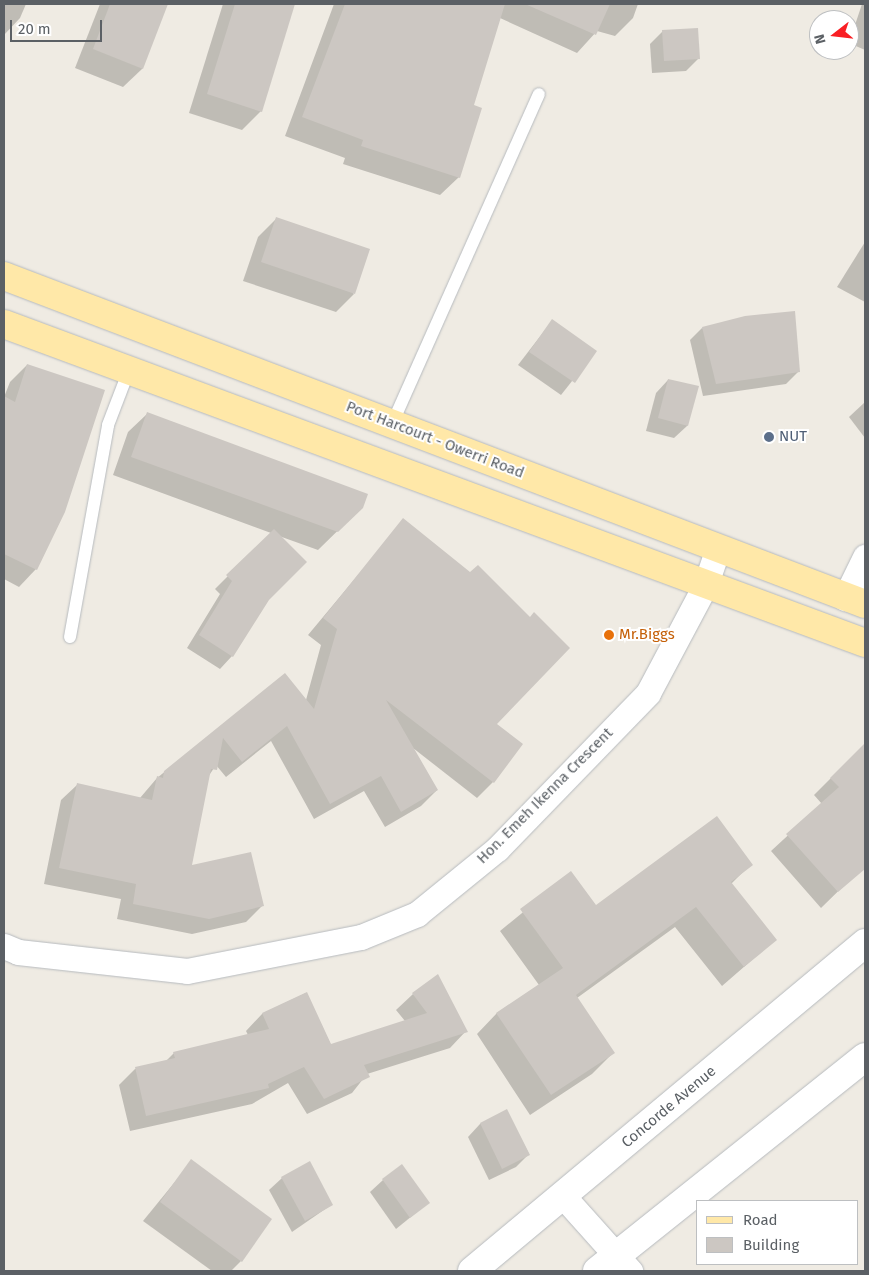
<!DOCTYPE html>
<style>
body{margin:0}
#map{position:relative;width:869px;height:1275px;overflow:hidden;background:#efebe3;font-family:"Fira Sans",sans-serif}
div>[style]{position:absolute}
.shadow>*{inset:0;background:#0003}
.building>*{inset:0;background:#ccc7c2}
.roads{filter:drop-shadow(0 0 1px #b6babe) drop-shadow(0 0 1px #b6babe)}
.lane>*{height:12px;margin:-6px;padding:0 6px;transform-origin:6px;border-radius:6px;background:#fff}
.street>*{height:25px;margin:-12.5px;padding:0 12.5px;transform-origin:12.5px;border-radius:12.5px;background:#fff}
.secondary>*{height:28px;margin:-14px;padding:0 14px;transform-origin:14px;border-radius:14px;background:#fff}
.primary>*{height:28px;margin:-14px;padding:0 14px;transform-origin:14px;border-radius:14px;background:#ffe8a8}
.dots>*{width:14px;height:14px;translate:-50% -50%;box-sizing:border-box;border:2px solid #fff;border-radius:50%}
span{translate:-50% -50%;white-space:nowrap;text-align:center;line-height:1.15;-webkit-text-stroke:4px #fff;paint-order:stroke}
.service-label{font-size:15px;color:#4e5e75}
.left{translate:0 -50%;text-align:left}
.street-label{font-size:15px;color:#5b6065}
.food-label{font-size:15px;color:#c56008}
.frame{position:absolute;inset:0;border:5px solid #5b6065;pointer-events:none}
.legend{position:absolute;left:696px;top:1200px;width:162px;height:65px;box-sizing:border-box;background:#fff;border:1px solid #bdbfc1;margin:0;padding:6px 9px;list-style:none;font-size:15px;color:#5b6065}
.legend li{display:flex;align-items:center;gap:10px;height:25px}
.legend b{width:25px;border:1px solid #bdbfc1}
.north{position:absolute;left:809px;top:10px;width:50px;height:50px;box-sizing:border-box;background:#fff;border:1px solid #bdbfc1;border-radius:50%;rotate:254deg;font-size:14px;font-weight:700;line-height:20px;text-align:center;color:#5b6065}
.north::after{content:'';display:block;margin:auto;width:18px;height:22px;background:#f91f24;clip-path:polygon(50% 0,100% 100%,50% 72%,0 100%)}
.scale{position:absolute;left:10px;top:20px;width:92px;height:22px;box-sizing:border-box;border:2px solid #5b6065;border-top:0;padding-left:6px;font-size:15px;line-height:18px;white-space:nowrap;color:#5b6065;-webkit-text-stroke:4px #fff;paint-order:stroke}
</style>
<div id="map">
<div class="shadow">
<i style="clip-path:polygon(4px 4px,26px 4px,20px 18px,4px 35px)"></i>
<i style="clip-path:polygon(100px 4px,167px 4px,142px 69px,123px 87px,75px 68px)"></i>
<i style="clip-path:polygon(223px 4px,294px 4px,261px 111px,242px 130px,189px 113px)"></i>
<i style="clip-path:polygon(334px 4px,407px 4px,369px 106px,398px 117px,446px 4px,638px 4px,633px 18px,615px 36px,597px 31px,577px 53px,500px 18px,472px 106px,459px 177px,440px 195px,343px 164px,345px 158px,285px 136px)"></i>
<i style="clip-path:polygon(862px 4px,865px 4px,865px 50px,849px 43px)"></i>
<i style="clip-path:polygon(663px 31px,699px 58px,686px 71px,652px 73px,650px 44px)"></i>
<i style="clip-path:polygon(276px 219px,354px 294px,336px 312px,243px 281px,258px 237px)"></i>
<i style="clip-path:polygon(865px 242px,865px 302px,837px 287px)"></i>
<i style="clip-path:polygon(552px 321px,595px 352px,561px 395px,518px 365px)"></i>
<i style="clip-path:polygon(702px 328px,799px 371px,786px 384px,703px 396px,690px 340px)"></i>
<i style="clip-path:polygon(27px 365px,36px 569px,19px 587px,4px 579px,4px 397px,10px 382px)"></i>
<i style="clip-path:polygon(668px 380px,697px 387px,687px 426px,674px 438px,646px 431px,656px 393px)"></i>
<i style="clip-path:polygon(865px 402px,865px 438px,849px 417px)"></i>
<i style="clip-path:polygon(147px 414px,362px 507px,318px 550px,279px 536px,232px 656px,220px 669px,187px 648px,220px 594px,215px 589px,271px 533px,113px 475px,128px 432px)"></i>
<i style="clip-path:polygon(404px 520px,495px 724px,521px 744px,493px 782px,477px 798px,413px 748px,437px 790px,421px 806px,385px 827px,364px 791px,314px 819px,271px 741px,226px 777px,216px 765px,208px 777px,191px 867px,262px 906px,246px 922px,192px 934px,117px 919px,121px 899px,44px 884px,61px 800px,77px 785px,140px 798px,157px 778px,285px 675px,306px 700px,321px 645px,308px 635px)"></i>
<i style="clip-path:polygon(865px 744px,865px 865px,821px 908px,771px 851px,822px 804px,814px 795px)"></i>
<i style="clip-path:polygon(747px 868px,731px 884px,775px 940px,722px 986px,675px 927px,577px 998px,613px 1053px,592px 1074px,530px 1115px,477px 1034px,497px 1013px,539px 985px,500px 931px,571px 873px,596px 906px)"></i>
<i style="clip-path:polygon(306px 993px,331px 1045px,405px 1021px,396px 1010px,413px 994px,466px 1031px,450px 1048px,367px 1074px,352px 1093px,307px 1114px,288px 1083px,252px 1104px,130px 1131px,119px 1085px,135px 1069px,166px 1061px,174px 1053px,248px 1035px,246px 1031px,262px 1014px)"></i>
<i style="clip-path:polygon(507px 1111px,529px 1154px,516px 1167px,489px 1180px,468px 1137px,480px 1124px)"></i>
<i style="clip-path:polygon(192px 1161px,241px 1261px,231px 1271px,212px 1271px,143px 1221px)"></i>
<i style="clip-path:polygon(282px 1178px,331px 1205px,292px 1232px,269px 1190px)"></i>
<i style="clip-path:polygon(383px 1180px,428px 1203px,396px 1229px,370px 1192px)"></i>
</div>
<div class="building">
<i style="clip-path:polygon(110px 4px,168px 4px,143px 69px,93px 49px)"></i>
<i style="clip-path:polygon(235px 4px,295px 4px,262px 112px,207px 94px)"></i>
<i style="clip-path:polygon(345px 4px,505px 4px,474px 105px,482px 108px,460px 178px,361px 146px,363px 140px,302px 117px)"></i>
<i style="clip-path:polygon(525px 4px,610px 4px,596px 35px)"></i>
<i style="clip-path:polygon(698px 28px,700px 59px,664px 61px,662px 30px)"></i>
<i style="clip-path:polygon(276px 217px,370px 249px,355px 294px,261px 262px)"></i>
<i style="clip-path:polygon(795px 311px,800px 372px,716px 384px,702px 327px,745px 316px)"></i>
<i style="clip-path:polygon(552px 319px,597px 351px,575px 383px,529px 352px)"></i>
<i style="clip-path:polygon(27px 364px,105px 390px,65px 512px,37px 570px,4px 554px,4px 396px,15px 402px)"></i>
<i style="clip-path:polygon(668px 379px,699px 386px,688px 426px,658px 418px)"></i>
<i style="clip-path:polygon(147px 412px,368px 494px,363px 508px,338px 532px,131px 457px)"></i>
<i style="clip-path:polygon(403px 518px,470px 572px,478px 565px,530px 617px,534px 612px,570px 648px,497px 724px,523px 744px,494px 783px,386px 700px,438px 790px,401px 812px,381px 776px,330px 804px,287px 726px,242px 762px,223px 738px,217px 770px,211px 769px,192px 865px,251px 852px,264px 906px,209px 919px,133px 904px,136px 884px,59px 868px,77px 783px,152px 800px,157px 776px,163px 778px,164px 771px,285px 673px,314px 709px,337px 629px,323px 618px)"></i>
<i style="clip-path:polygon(274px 529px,307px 562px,269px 600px,233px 657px,199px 635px,232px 581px,226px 575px)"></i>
<i style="clip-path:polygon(865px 743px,865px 869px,838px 892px,786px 834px,839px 787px,830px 778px)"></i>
<i style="clip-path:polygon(717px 816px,753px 865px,731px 882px,777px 940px,744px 967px,696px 907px,576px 995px,615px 1053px,551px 1095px,496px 1013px,563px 968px,520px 909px,571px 871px,596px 905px)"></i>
<i style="clip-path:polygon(438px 974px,468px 1032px,364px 1065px,370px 1077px,324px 1099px,304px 1067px,268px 1084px,269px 1088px,146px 1116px,135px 1067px,175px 1058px,173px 1052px,269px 1029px,262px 1013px,307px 992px,331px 1044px,427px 1013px,412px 993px)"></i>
<i style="clip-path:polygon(507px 1109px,530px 1155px,502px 1169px,480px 1123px)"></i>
<i style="clip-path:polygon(191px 1159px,272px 1219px,242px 1262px,160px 1202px)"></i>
<i style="clip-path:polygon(310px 1161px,333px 1205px,305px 1221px,281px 1177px)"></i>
<i style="clip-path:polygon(402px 1164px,430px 1203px,410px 1218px,382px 1179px)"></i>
</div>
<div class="roads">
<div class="lane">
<i style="left:392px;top:424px;width:361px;rotate:-66deg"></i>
<i style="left:70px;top:637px;width:215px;rotate:-79.8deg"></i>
<i style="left:108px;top:425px;width:56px;rotate:-69deg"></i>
</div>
<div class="street">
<i style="left:845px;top:598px;width:46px;rotate:-64deg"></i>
<i style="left:4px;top:946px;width:15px;rotate:23deg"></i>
<i style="left:18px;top:952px;width:170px;rotate:6.4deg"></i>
<i style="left:187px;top:971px;width:177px;rotate:-11.1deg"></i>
<i style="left:361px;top:937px;width:61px;rotate:-22.3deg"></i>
<i style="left:417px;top:914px;width:103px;rotate:-39.1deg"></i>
<i style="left:497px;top:849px;width:217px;rotate:-45.9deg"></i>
<i style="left:648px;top:693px;width:121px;rotate:-62deg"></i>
<i style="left:705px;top:586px;width:39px;rotate:-71deg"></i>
<i style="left:563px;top:1196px;width:101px;rotate:48.2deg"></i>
</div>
<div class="secondary">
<i style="left:472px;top:1271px;width:512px;rotate:-39.85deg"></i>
<i style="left:597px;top:1271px;width:343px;rotate:-38.6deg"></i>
</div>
<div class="primary">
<i style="left:4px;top:276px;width:921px;rotate:20.85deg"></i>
<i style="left:4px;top:324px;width:918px;rotate:20.33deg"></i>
</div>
</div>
<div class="dots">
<i style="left:769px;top:437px;background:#5c6f8a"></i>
<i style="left:609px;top:635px;background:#e8710a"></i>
</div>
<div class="service-label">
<span class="left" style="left:779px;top:437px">NUT</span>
</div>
<div class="street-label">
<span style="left:435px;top:440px;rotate:21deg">Port Harcourt - Owerri Road</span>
<span style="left:545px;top:796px;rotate:-45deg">Hon. Emeh Ikenna Crescent</span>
<span style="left:669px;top:1107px;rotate:-40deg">Concorde Avenue</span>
</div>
<div class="food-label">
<span class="left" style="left:619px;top:635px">Mr.Biggs</span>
</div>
<div class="frame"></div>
<ul class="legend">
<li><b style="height:6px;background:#ffe8a8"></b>Road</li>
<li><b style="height:14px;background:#ccc7c2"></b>Building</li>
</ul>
<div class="north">N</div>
<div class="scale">20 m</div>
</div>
